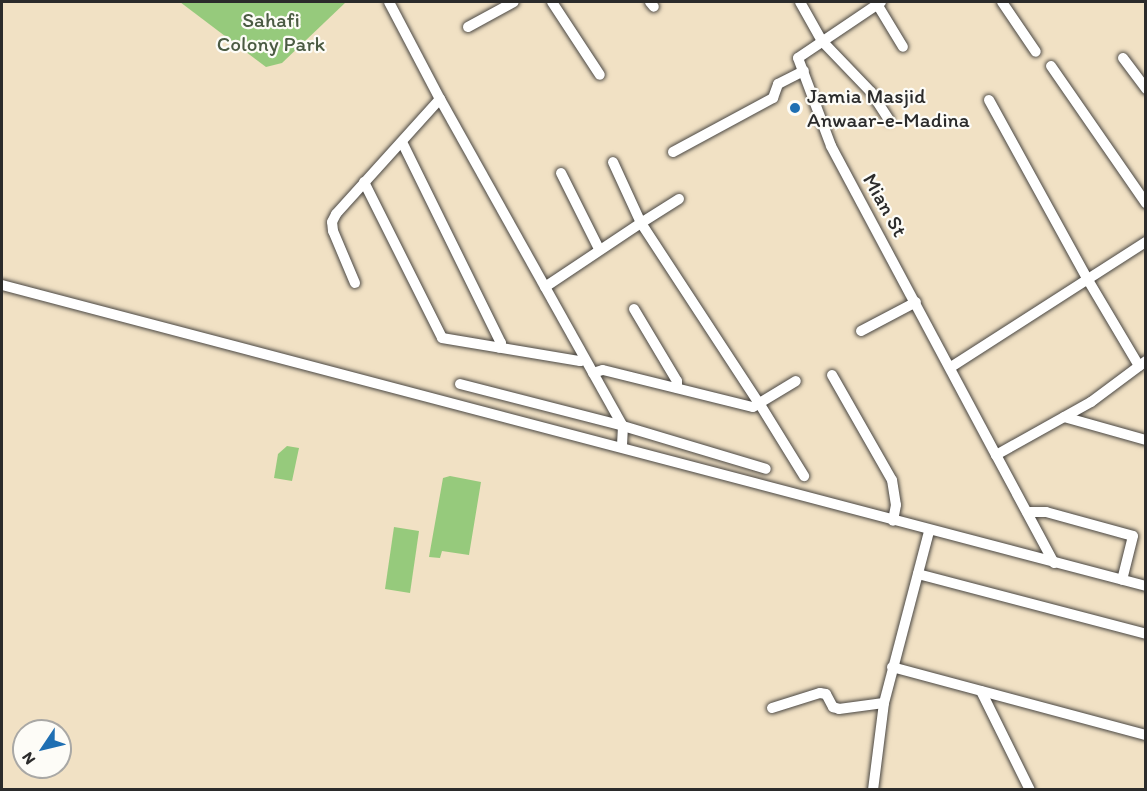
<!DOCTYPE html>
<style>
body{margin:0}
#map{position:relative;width:1147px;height:791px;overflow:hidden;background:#f1e1c4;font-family:Itim,sans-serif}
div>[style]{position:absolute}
.green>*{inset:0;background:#96ca7c}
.roads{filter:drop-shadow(0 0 2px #494642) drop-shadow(0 0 2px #494642)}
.minor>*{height:10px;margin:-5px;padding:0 5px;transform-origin:5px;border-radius:5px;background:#fff}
.dots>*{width:16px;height:16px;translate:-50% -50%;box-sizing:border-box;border:3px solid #fdfcf7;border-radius:50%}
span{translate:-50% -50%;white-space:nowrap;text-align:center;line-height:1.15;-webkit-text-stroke:4.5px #fdfcf7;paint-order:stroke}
.park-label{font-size:21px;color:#4b5b43}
.poi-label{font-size:21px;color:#2b2b2b}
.left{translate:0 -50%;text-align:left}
.street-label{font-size:21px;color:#2b2b2b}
.frame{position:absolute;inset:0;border:3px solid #2b2b2b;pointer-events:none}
.north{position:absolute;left:12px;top:719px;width:60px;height:60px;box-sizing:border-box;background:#fdfcf7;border:2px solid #a9a8a5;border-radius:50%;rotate:235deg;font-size:16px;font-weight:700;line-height:24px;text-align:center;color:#2b2b2b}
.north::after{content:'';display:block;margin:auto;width:21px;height:27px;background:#1f6fb2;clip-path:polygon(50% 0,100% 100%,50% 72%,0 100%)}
</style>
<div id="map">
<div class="green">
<i style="clip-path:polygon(180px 2px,346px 2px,282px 63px,266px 67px)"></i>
<i style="clip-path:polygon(287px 446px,299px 448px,292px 481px,274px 478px,278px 454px)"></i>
<i style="clip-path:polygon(450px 476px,481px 482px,469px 555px,442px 551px,440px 558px,429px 557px,443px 478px)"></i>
<i style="clip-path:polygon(394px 527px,419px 531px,410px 593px,385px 589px)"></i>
</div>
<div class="roads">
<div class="minor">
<i style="left:389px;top:2px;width:110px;rotate:62.3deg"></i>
<i style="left:440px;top:99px;width:375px;rotate:60.8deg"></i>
<i style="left:623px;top:426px;width:20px;rotate:93deg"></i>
<i style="left:552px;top:2px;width:87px;rotate:56.7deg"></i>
<i style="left:650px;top:2px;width:6px;rotate:51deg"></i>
<i style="left:800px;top:2px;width:45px;rotate:60.6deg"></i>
<i style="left:822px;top:41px;width:71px;rotate:46.1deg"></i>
<i style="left:871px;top:92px;width:33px;rotate:57deg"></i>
<i style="left:881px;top:2px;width:100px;rotate:146deg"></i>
<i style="left:798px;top:58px;width:94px;rotate:69.4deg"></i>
<i style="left:831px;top:146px;width:350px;rotate:61.9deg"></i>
<i style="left:1002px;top:2px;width:60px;rotate:55.8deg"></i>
<i style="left:877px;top:4px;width:50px;rotate:58.8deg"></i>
<i style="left:468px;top:27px;width:52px;rotate:-28.5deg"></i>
<i style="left:1123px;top:58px;width:39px;rotate:53deg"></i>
<i style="left:1051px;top:66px;width:167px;rotate:55.3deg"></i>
<i style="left:989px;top:100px;width:205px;rotate:61.2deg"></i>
<i style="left:1088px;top:280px;width:100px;rotate:59.3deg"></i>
<i style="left:402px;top:142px;width:224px;rotate:63.8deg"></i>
<i style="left:501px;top:343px;width:5px;rotate:112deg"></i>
<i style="left:673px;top:152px;width:114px;rotate:-28.4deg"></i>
<i style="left:773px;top:98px;width:15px;rotate:-70deg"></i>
<i style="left:778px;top:84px;width:29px;rotate:-27deg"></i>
<i style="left:561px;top:173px;width:85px;rotate:63.4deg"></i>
<i style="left:364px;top:182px;width:174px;rotate:63.4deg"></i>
<i style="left:442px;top:338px;width:140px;rotate:9.5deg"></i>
<i style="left:580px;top:361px;width:5px;rotate:-22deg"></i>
<i style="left:679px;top:199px;width:45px;rotate:147.7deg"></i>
<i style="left:641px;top:223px;width:215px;rotate:56.8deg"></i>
<i style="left:759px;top:403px;width:86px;rotate:58.3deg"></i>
<i style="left:355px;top:283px;width:56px;rotate:-112.9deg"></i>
<i style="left:333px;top:231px;width:9px;rotate:-96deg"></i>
<i style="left:332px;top:222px;width:9px;rotate:-63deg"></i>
<i style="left:336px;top:214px;width:155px;rotate:-47.9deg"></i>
<i style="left:2px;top:285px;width:1183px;rotate:14.74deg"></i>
<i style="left:545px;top:287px;width:115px;rotate:-33.7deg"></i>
<i style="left:641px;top:223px;width:67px;rotate:-114.7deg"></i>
<i style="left:634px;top:309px;width:84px;rotate:59.2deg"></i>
<i style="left:677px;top:381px;width:7px;rotate:90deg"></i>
<i style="left:861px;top:331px;width:62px;rotate:-27.8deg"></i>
<i style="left:951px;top:367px;width:232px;rotate:-32.7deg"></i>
<i style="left:593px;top:373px;width:10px;rotate:-17deg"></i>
<i style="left:603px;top:370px;width:154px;rotate:13.9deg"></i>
<i style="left:753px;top:407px;width:50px;rotate:-31.2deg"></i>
<i style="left:832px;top:375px;width:121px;rotate:60.3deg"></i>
<i style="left:892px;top:480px;width:25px;rotate:81deg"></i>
<i style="left:896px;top:505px;width:16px;rotate:101deg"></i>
<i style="left:460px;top:384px;width:168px;rotate:14.4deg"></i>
<i style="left:623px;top:426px;width:149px;rotate:16.7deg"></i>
<i style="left:1064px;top:417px;width:85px;rotate:15.7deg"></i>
<i style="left:1027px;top:512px;width:19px"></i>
<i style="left:1046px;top:512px;width:90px;rotate:15.4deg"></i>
<i style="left:1133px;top:536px;width:45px;rotate:104deg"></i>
<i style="left:1054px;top:563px;width:123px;rotate:-118.2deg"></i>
<i style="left:996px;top:455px;width:109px;rotate:-29.2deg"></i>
<i style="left:1091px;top:402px;width:69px;rotate:-36.7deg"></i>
<i style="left:918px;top:574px;width:236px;rotate:14.7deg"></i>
<i style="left:892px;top:667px;width:263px;rotate:15deg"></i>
<i style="left:981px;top:691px;width:110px;rotate:63.7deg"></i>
<i style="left:772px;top:708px;width:50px;rotate:-17.4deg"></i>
<i style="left:820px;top:693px;width:6px;rotate:9deg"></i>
<i style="left:826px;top:694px;width:15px;rotate:62deg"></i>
<i style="left:833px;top:707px;width:6px;rotate:18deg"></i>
<i style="left:839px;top:709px;width:45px;rotate:-7.6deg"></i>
<i style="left:873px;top:790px;width:88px;rotate:-82.8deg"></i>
<i style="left:884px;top:703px;width:178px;rotate:-75.3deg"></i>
</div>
</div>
<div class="dots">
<i style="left:795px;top:108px;background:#1f6fb2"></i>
</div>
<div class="park-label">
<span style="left:271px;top:32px">Sahafi<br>Colony Park</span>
</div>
<div class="poi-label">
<span class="left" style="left:807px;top:108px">Jamia Masjid<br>Anwaar-e-Madina</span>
</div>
<div class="street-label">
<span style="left:885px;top:205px;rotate:61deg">Mian St</span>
</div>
<div class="frame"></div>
<div class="north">N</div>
</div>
